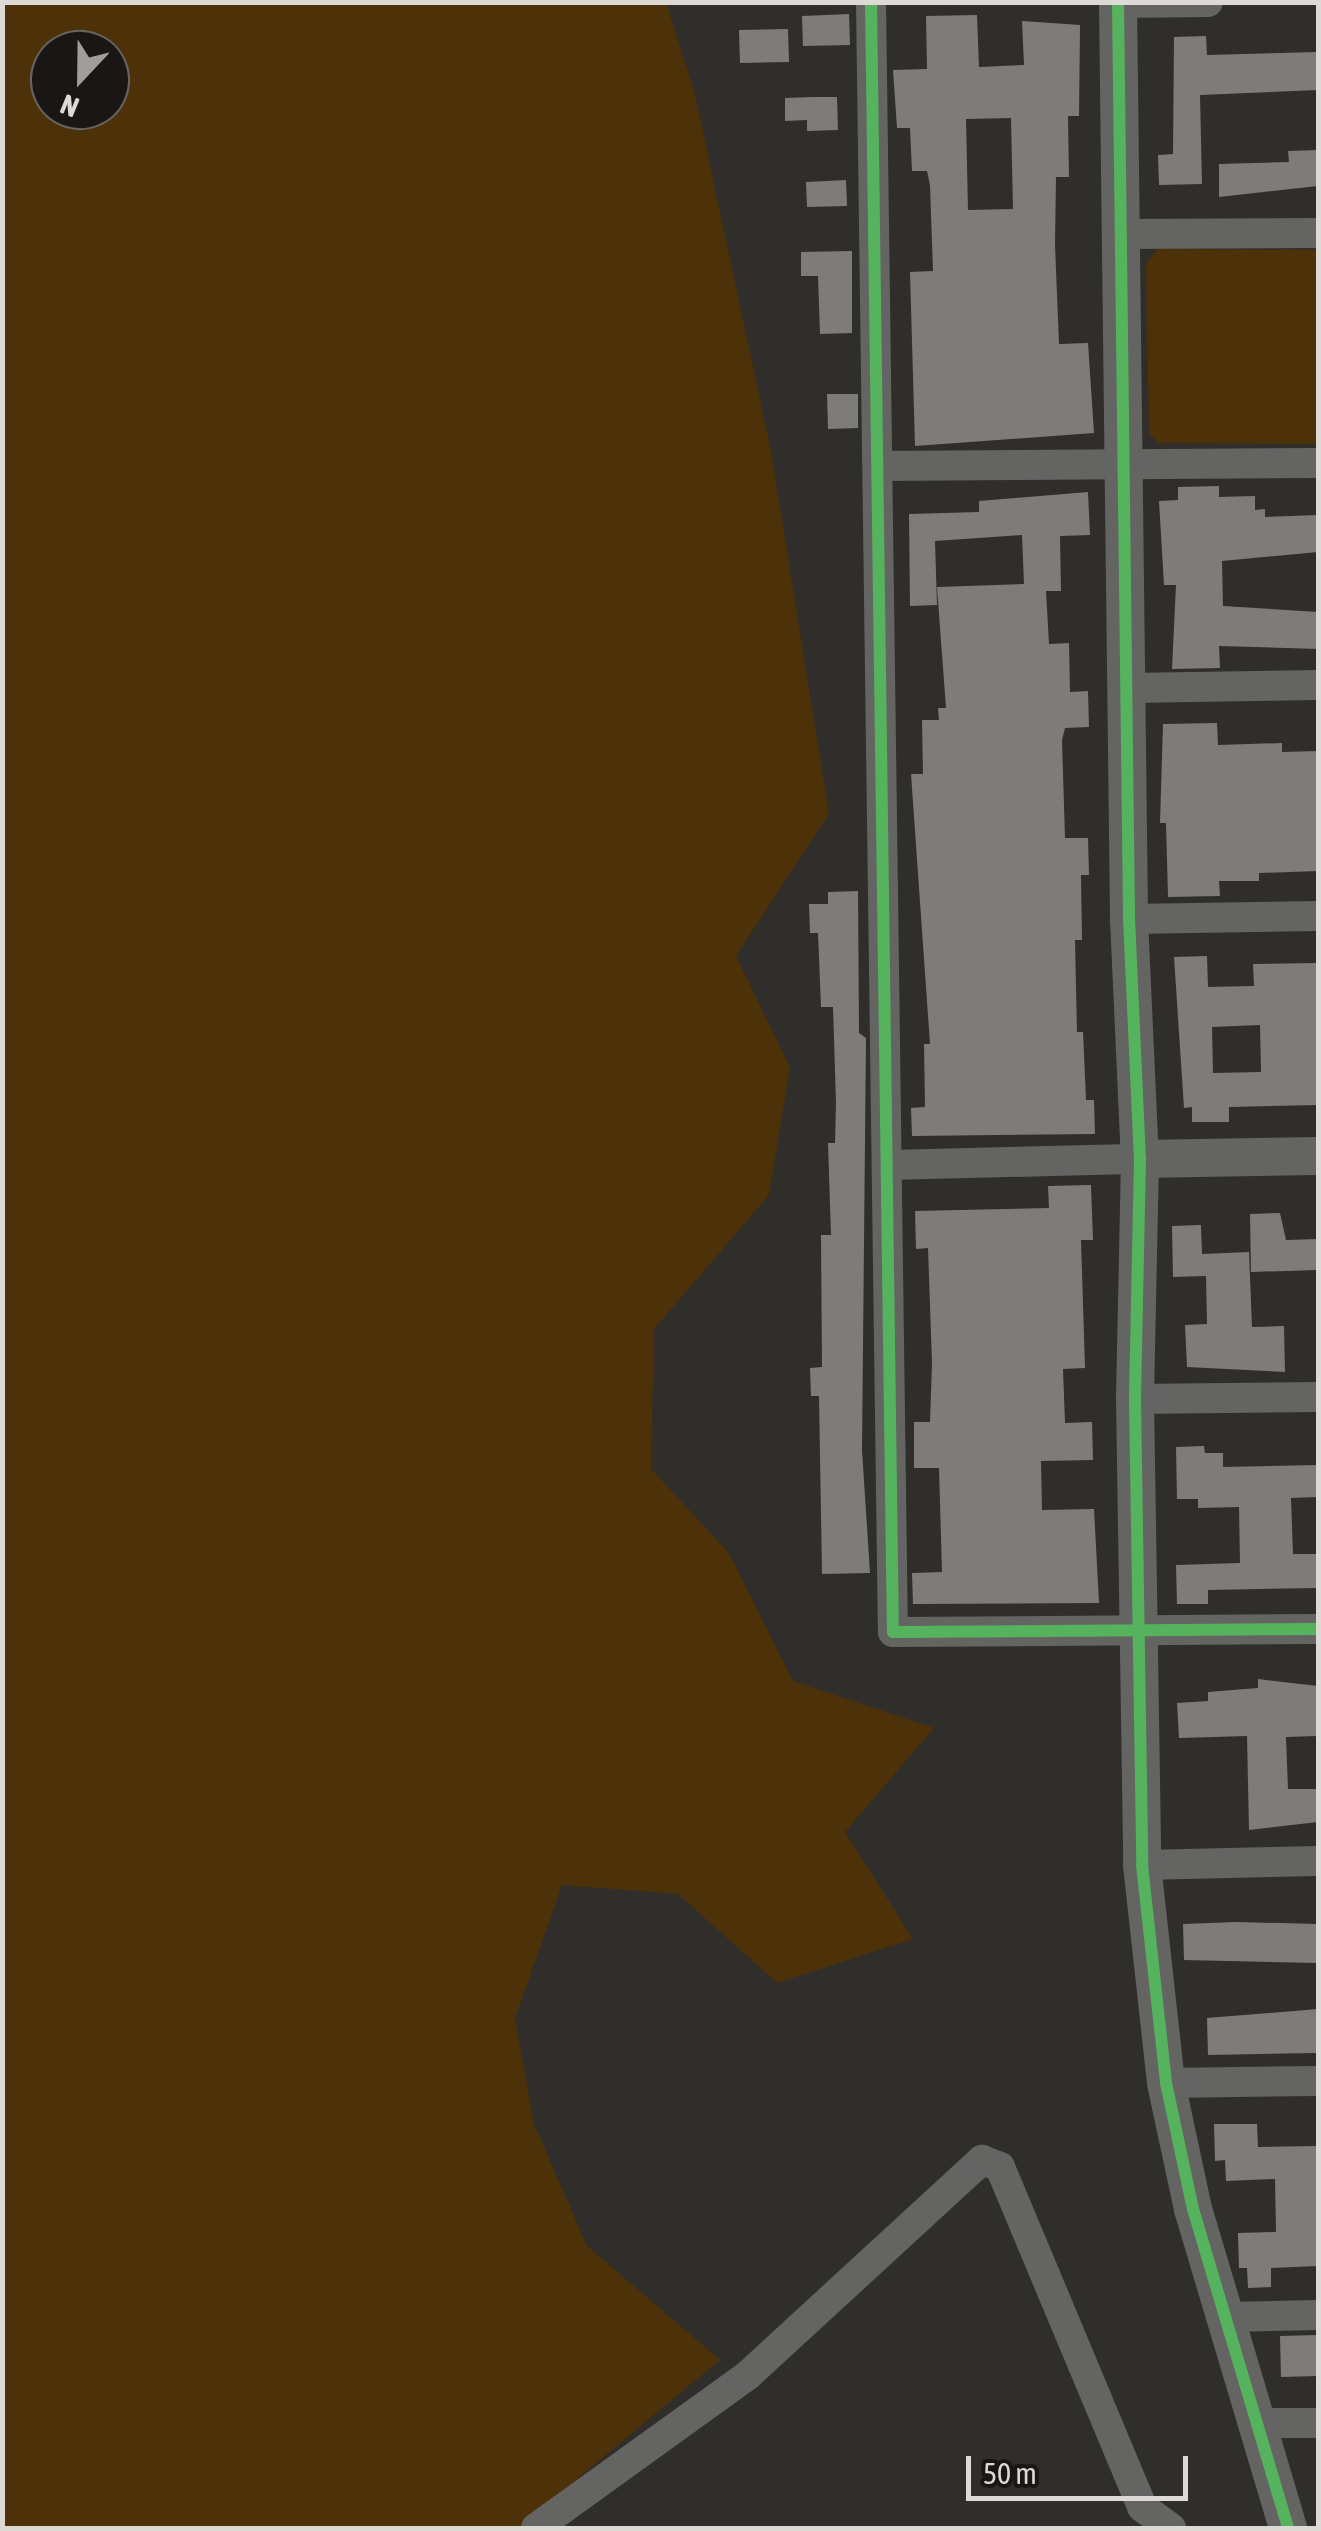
<!DOCTYPE html>
<style>
body{margin:0}
#map{position:relative;width:1321px;height:2531px;overflow:hidden;background:#302e2b;font-family:"Asap Condensed",sans-serif}
div>[style]{position:absolute}
.green>*{inset:0;background:#4d3108}
.building>*{inset:0;background:#7e7c79}
.minor>*{height:30px;margin:-15px;padding:0 15px;transform-origin:15px;border-radius:15px;background:#646463}
.tertiary>*{height:38px;margin:-19px;padding:0 19px;transform-origin:19px;border-radius:19px;background:#646463}
.cycleway>*{height:12px;margin:-6px;padding:0 6px;transform-origin:6px;border-radius:6px;background:#56b35d}
span{translate:-50% -50%;white-space:nowrap;text-align:center;line-height:1.15;-webkit-text-stroke:10px #191614;paint-order:stroke}
.frame{position:absolute;inset:0;border:5px solid #dddad6;pointer-events:none}
.north{position:absolute;left:30px;top:30px;width:100px;height:100px;box-sizing:border-box;background:#191614;border:2px solid #676462;border-radius:50%;rotate:202deg;font-size:28px;font-weight:700;line-height:40px;text-align:center;color:#dddad6}
.north::after{content:'';display:block;margin:auto;width:35px;height:45px;background:#a09e9a;clip-path:polygon(50% 0,100% 100%,50% 72%,0 100%)}
.scale{position:absolute;left:966px;top:2456px;width:222px;height:45px;box-sizing:border-box;border:5px solid #dddad6;border-top:0;padding-left:12px;font-size:30px;line-height:35px;white-space:nowrap;color:#dddad6;-webkit-text-stroke:8px #191614;paint-order:stroke}
</style>
<div id="map">
<div class="green">
<i style="clip-path:polygon(evenodd,3px 3px,666px 3px,694px 90px,771px 451px,829px 814px,736px 956px,790px 1067px,769px 1195px,654px 1329px,651px 1469px,729px 1553px,793px 1681px,934px 1728px,845px 1832px,913px 1939px,777px 1983px,678px 1894px,562px 1885px,515px 2019px,534px 2124px,587px 2246px,720px 2360px,518px 2528px,3px 2528px,3px 3px,50px 50px,110px 50px,110px 110px,50px 110px,50px 50px)"></i>
<i style="clip-path:polygon(1157px 249px,1318px 250px,1318px 444px,1158px 443px,1149px 433px,1146px 264px)"></i>
</div>
<div class="building">
<i style="clip-path:polygon(849px 14px,850px 45px,803px 46px,802px 16px)"></i>
<i style="clip-path:polygon(evenodd,977px 15px,979px 67px,1024px 65px,1022px 21px,1080px 25px,1079px 116px,1068px 116px,1069px 177px,1056px 177px,1055px 245px,1059px 344px,1088px 343px,1094px 433px,915px 446px,910px 272px,933px 271px,930px 185px,927px 171px,912px 171px,910px 128px,897px 128px,893px 70px,927px 69px,926px 16px,977px 15px,1011px 118px,1013px 209px,968px 210px,966px 119px,1011px 118px)"></i>
<i style="clip-path:polygon(788px 29px,789px 62px,740px 63px,739px 30px)"></i>
<i style="clip-path:polygon(1206px 36px,1207px 55px,1318px 52px,1318px 90px,1200px 95px,1202px 184px,1159px 185px,1158px 155px,1173px 154px,1174px 37px)"></i>
<i style="clip-path:polygon(813px 97px,837px 97px,838px 130px,807px 131px,807px 120px,785px 121px,785px 98px)"></i>
<i style="clip-path:polygon(1318px 150px,1318px 186px,1219px 197px,1219px 164px,1289px 162px,1288px 151px)"></i>
<i style="clip-path:polygon(846px 180px,847px 206px,807px 207px,806px 182px)"></i>
<i style="clip-path:polygon(852px 251px,852px 333px,820px 334px,818px 276px,801px 276px,801px 252px)"></i>
<i style="clip-path:polygon(827px 394px,858px 394px,858px 428px,828px 429px)"></i>
<i style="clip-path:polygon(1219px 486px,1219px 497px,1255px 496px,1255px 510px,1265px 509px,1265px 517px,1318px 515px,1318px 552px,1222px 561px,1223px 606px,1318px 612px,1318px 649px,1219px 646px,1220px 668px,1172px 669px,1176px 585px,1164px 585px,1159px 501px,1178px 500px,1178px 487px)"></i>
<i style="clip-path:polygon(1088px 492px,1090px 535px,1060px 536px,1061px 591px,1046px 591px,1049px 644px,1069px 643px,1070px 692px,1088px 691px,1089px 727px,1065px 728px,1062px 740px,1065px 838px,1088px 838px,1089px 875px,1081px 875px,1082px 940px,1075px 940px,1077px 1032px,1083px 1032px,1086px 1100px,1094px 1100px,1095px 1134px,912px 1136px,911px 1108px,925px 1107px,924px 1044px,930px 1044px,911px 774px,923px 774px,922px 720px,939px 720px,938px 708px,946px 708px,937px 587px,1024px 584px,1022px 535px,935px 541px,937px 605px,910px 606px,909px 514px,979px 512px,979px 501px)"></i>
<i style="clip-path:polygon(1217px 723px,1218px 745px,1282px 743px,1282px 752px,1318px 751px,1318px 871px,1259px 873px,1259px 881px,1219px 881px,1220px 896px,1168px 897px,1166px 823px,1160px 823px,1163px 724px)"></i>
<i style="clip-path:polygon(858px 891px,859px 1033px,866px 1038px,862px 1450px,870px 1573px,822px 1574px,819px 1396px,811px 1396px,810px 1368px,822px 1367px,821px 1235px,831px 1235px,828px 1143px,835px 1143px,836px 1103px,833px 1007px,821px 1007px,818px 933px,810px 933px,809px 904px,828px 904px,828px 892px)"></i>
<i style="clip-path:polygon(evenodd,1207px 956px,1208px 987px,1254px 986px,1253px 964px,1318px 963px,1318px 1105px,1229px 1107px,1229px 1122px,1192px 1122px,1192px 1107px,1184px 1108px,1174px 957px,1207px 956px,1260px 1025px,1261px 1072px,1213px 1073px,1212px 1027px,1260px 1025px)"></i>
<i style="clip-path:polygon(1091px 1185px,1093px 1240px,1081px 1240px,1085px 1368px,1063px 1369px,1065px 1423px,1092px 1422px,1093px 1460px,1041px 1461px,1042px 1510px,1094px 1509px,1099px 1603px,913px 1604px,912px 1573px,942px 1572px,939px 1468px,914px 1468px,914px 1422px,930px 1422px,932px 1363px,928px 1248px,916px 1249px,915px 1211px,1049px 1208px,1048px 1186px)"></i>
<i style="clip-path:polygon(1280px 1213px,1286px 1240px,1318px 1239px,1318px 1270px,1251px 1272px,1250px 1214px)"></i>
<i style="clip-path:polygon(1201px 1225px,1202px 1254px,1249px 1252px,1252px 1327px,1284px 1326px,1285px 1372px,1187px 1367px,1185px 1325px,1207px 1324px,1206px 1276px,1173px 1277px,1172px 1226px)"></i>
<i style="clip-path:polygon(1204px 1446px,1205px 1453px,1223px 1453px,1223px 1467px,1318px 1465px,1318px 1497px,1291px 1498px,1293px 1554px,1318px 1554px,1318px 1588px,1208px 1590px,1208px 1604px,1177px 1604px,1176px 1565px,1240px 1563px,1239px 1507px,1198px 1508px,1198px 1499px,1177px 1499px,1176px 1447px)"></i>
<i style="clip-path:polygon(1258px 1679px,1318px 1686px,1318px 1736px,1286px 1737px,1288px 1789px,1318px 1789px,1318px 1822px,1249px 1830px,1247px 1736px,1179px 1738px,1177px 1703px,1208px 1701px,1208px 1692px,1258px 1688px)"></i>
<i style="clip-path:polygon(1236px 1922px,1318px 1924px,1318px 1963px,1184px 1960px,1183px 1924px)"></i>
<i style="clip-path:polygon(1318px 2009px,1318px 2053px,1208px 2055px,1207px 2018px)"></i>
<i style="clip-path:polygon(1214px 2124px,1257px 2124px,1258px 2147px,1318px 2146px,1318px 2266px,1271px 2268px,1271px 2287px,1248px 2288px,1247px 2268px,1239px 2268px,1238px 2233px,1276px 2232px,1275px 2179px,1226px 2181px,1225px 2160px,1215px 2161px)"></i>
<i style="clip-path:polygon(1318px 2335px,1318px 2376px,1281px 2377px,1280px 2336px)"></i>
</div>
<div class="minor">
<i style="left:871px;top:2px;width:1630px;rotate:89.23deg"></i>
<i style="left:893px;top:1632px;width:425px;rotate:-0.4deg"></i>
<i style="left:1118px;top:3px;width:90px;rotate:-0.6deg"></i>
<i style="left:1123px;top:234px;width:195px;rotate:-0.3deg"></i>
<i style="left:878px;top:466px;width:440px;rotate:-0.4deg"></i>
<i style="left:1127px;top:688px;width:191px;rotate:-0.9deg"></i>
<i style="left:1129px;top:919px;width:189px;rotate:-0.9deg"></i>
<i style="left:888px;top:1165px;width:252px;rotate:-1.4deg"></i>
<i style="left:1135px;top:1399px;width:183px;rotate:-0.6deg"></i>
<i style="left:1142px;top:1865px;width:176px;rotate:-1.3deg"></i>
<i style="left:1166px;top:2083px;width:152px;rotate:-0.8deg"></i>
<i style="left:1226px;top:2317px;width:92px;rotate:-1.2deg"></i>
<i style="left:1255px;top:2423px;width:63px"></i>
<i style="left:536px;top:2528px;width:261px;rotate:-35.8deg"></i>
<i style="left:748px;top:2375px;width:318px;rotate:-42.6deg"></i>
<i style="left:982px;top:2160px;width:19px;rotate:21deg"></i>
<i style="left:1000px;top:2167px;width:368px;rotate:67.3deg"></i>
<i style="left:1142px;top:2507px;width:36px;rotate:36deg"></i>
</div>
<div class="tertiary">
<i style="left:1118px;top:2px;width:917px;rotate:89.31deg"></i>
<i style="left:1129px;top:919px;width:240px;rotate:87.4deg"></i>
<i style="left:1140px;top:1159px;width:240px;rotate:91.2deg"></i>
<i style="left:1135px;top:1399px;width:466px;rotate:89.1deg"></i>
<i style="left:1142px;top:1865px;width:219px;rotate:83.7deg"></i>
<i style="left:1166px;top:2083px;width:129px;rotate:77.9deg"></i>
<i style="left:1193px;top:2209px;width:333px;rotate:73.4deg"></i>
<i style="left:1140px;top:1159px;width:178px;rotate:-1deg"></i>
</div>
<div class="cycleway">
<i style="left:871px;top:2px;width:1630px;rotate:89.23deg"></i>
<i style="left:893px;top:1632px;width:425px;rotate:-0.4deg"></i>
<i style="left:1118px;top:2px;width:917px;rotate:89.31deg"></i>
<i style="left:1129px;top:919px;width:240px;rotate:87.4deg"></i>
<i style="left:1140px;top:1159px;width:240px;rotate:91.2deg"></i>
<i style="left:1135px;top:1399px;width:466px;rotate:89.1deg"></i>
<i style="left:1142px;top:1865px;width:219px;rotate:83.7deg"></i>
<i style="left:1166px;top:2083px;width:129px;rotate:77.9deg"></i>
<i style="left:1193px;top:2209px;width:333px;rotate:73.4deg"></i>
</div>
<div class="frame"></div>
<div class="north">N</div>
<div class="scale">50 m</div>
</div>
